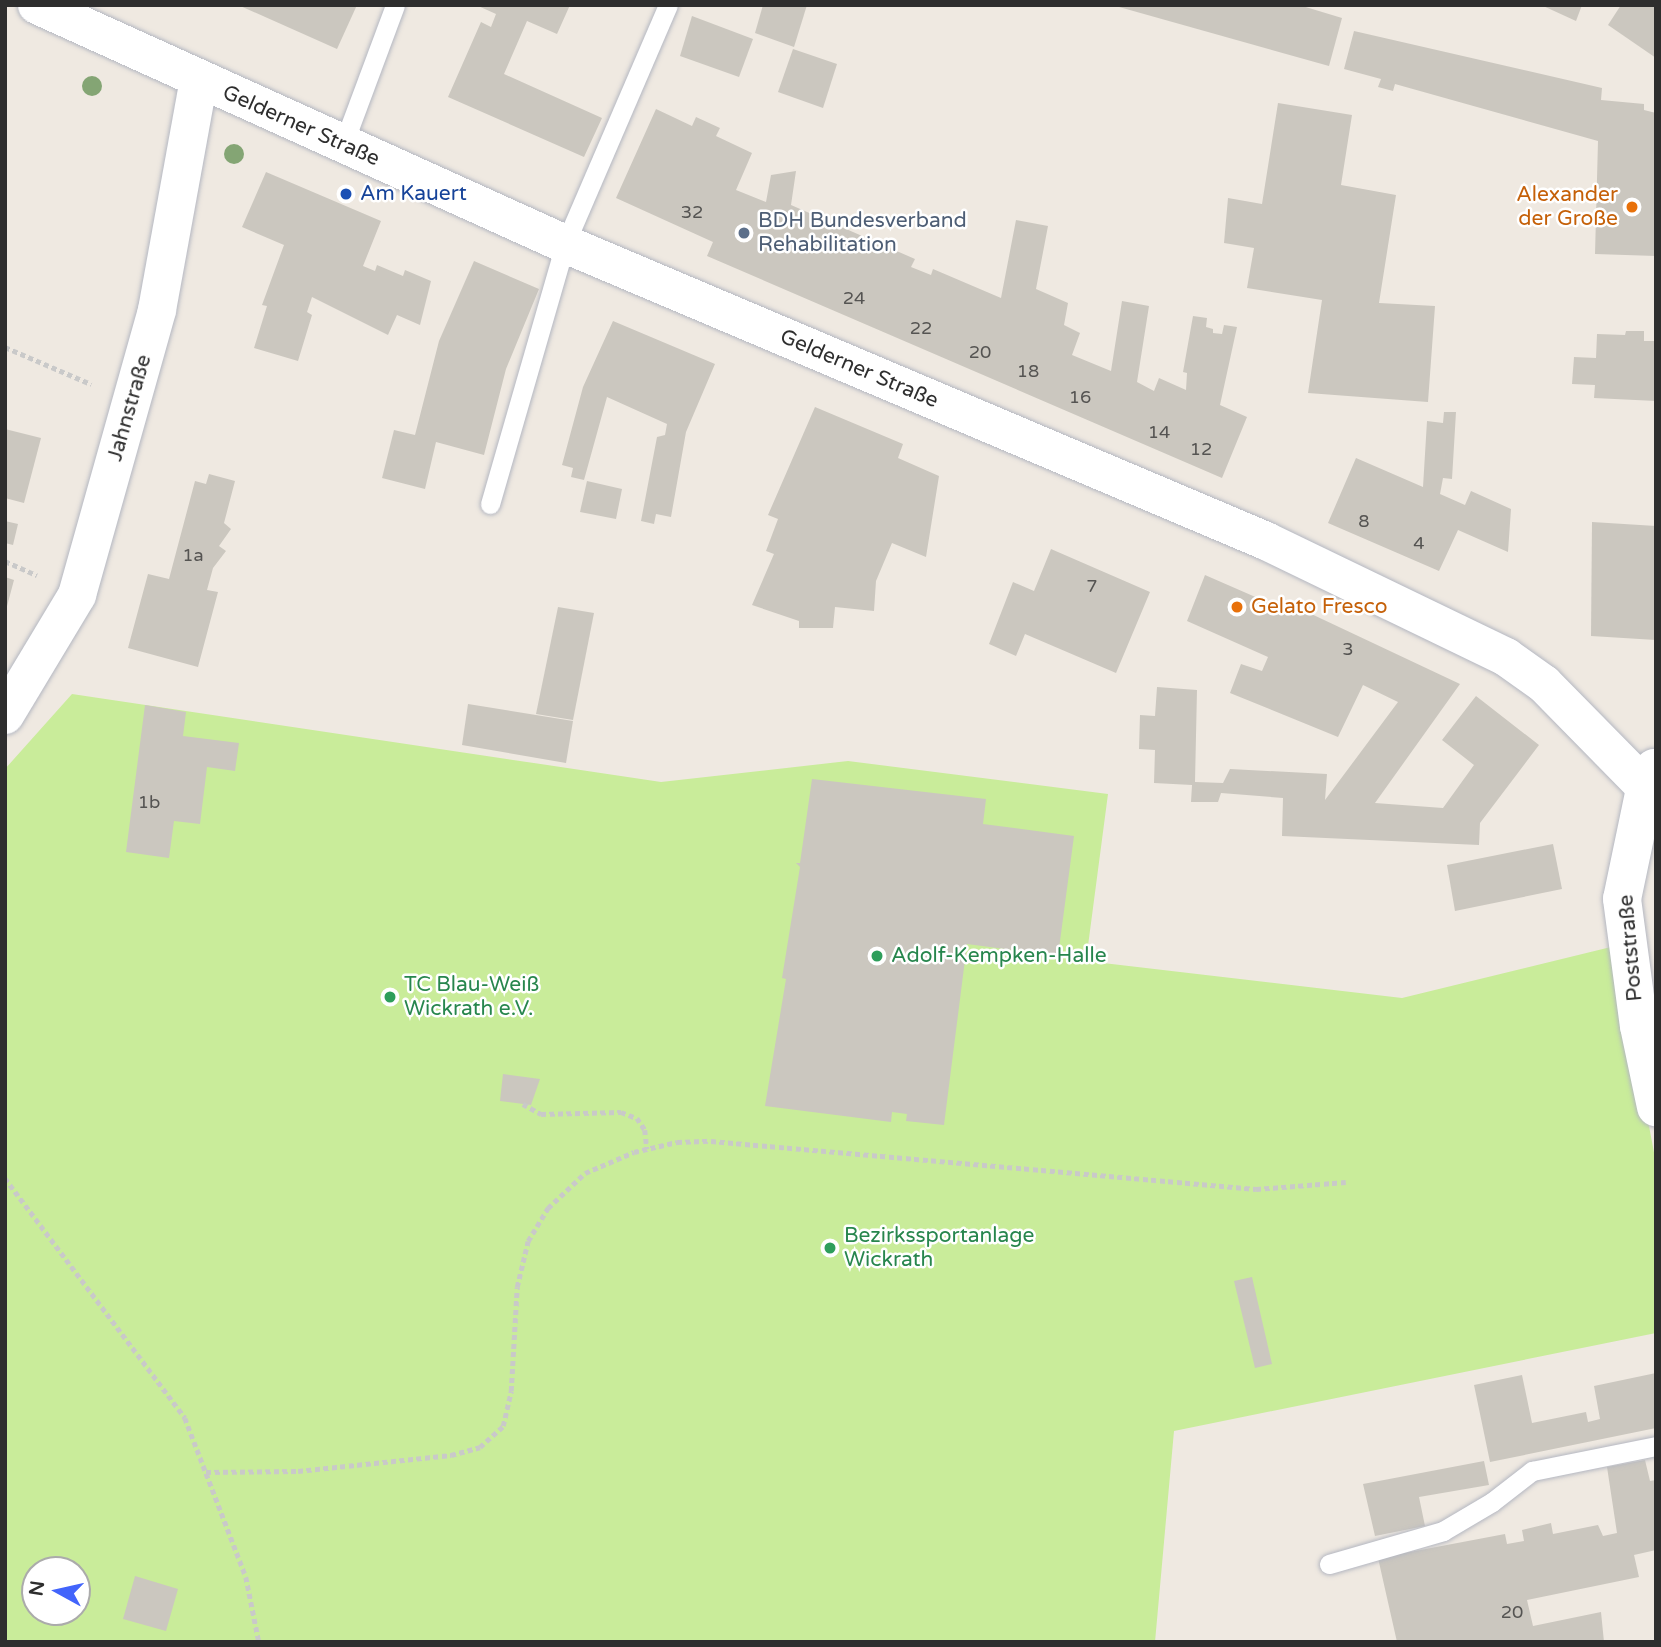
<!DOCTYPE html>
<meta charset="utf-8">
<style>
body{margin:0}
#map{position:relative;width:1661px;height:1647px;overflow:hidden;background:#efe9e1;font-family:"Varela Round",sans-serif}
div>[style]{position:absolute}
.pitch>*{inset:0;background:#c9ec9a}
.building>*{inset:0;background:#cbc7bf}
.path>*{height:4.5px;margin-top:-2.25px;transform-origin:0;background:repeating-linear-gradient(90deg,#c9c9c9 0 5px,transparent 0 8.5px)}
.roads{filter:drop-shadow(0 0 2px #b4b7c1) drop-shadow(0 0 2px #b4b7c1)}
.lane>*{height:19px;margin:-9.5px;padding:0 9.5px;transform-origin:9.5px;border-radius:9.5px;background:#fff}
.street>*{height:38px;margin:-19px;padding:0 19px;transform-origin:19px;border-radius:19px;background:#fff}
.secondary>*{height:38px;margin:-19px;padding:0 19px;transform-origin:19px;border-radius:19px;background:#fff}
.trees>*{width:20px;height:20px;margin:-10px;border-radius:50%;background:#84a574}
.dots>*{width:19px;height:19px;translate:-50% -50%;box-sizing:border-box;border:4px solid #fff;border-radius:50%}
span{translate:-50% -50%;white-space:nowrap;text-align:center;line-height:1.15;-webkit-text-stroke:5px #fff;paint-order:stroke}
.number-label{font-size:18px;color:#555452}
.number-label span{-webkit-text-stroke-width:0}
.street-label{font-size:21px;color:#2e2e2e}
.transit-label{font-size:21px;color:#164399}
.left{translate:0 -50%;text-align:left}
.food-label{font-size:21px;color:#c56008}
.right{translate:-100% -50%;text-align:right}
.service-label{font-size:21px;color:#4e5e75}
.leisure-label{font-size:21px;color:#27864d}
.frame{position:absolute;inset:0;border:7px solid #2e2e2e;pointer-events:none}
.north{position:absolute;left:21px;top:1556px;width:70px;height:70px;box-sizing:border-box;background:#fff;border:2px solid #ababab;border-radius:50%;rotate:278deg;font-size:19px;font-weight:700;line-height:28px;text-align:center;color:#2e2e2e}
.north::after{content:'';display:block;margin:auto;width:24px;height:32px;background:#4264fb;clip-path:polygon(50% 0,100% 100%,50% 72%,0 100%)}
</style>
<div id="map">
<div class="pitch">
<i style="clip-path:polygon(evenodd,72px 694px,661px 782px,848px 761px,1108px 794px,1086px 961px,1402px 998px,1615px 946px,1656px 1163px,1656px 1333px,1174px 1431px,1155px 1642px,5px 1642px,5px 769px,72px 694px,35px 1570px,77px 1570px,77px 1612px,35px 1612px,35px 1570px)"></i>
</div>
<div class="building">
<i style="clip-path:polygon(238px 5px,357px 5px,337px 49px)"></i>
<i style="clip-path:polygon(476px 5px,570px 5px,557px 34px,527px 21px,504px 74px,602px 118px,584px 157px,448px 97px,481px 22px,491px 27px,496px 14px)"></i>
<i style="clip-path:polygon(763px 5px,807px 5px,794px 47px,755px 33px)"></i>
<i style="clip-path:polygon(1112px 5px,1299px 5px,1342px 18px,1329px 66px)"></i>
<i style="clip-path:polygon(1541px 5px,1582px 5px,1576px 21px)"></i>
<i style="clip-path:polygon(1621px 5px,1656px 5px,1656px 58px,1608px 25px)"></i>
<i style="clip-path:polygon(692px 16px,753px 39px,739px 77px,680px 56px)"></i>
<i style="clip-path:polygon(1354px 31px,1602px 88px,1601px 100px,1644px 104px,1644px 110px,1656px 113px,1656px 256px,1595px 254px,1598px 141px,1395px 84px,1393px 91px,1378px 87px,1381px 79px,1344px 69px)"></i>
<i style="clip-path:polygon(793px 49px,837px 64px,823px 108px,778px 92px)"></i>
<i style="clip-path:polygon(1278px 103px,1352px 115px,1341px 185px,1396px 195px,1379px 303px,1435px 306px,1428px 402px,1308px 393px,1322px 300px,1247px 288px,1254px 248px,1224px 243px,1228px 198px,1262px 204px)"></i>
<i style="clip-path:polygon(656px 109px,692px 126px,696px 117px,720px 128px,716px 136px,752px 153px,736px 190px,766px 202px,771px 175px,796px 171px,791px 205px,915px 259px,911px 267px,931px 275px,933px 269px,1001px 298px,1016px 220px,1048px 226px,1036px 289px,1068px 303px,1064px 325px,1080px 333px,1072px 355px,1111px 371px,1122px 301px,1149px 306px,1137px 382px,1154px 391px,1159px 378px,1186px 390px,1187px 373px,1183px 372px,1193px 316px,1207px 318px,1206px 327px,1213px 329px,1213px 333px,1222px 334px,1224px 325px,1237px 327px,1220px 405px,1247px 417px,1222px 478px,707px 256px,713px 242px,616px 198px)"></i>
<i style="clip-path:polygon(266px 172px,381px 221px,363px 266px,375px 271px,377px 265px,403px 276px,405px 270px,431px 281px,420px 325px,397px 315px,388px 335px,312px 297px,307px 312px,312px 315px,298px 361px,254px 348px,267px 306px,262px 305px,284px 245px,242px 227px)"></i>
<i style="clip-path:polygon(474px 261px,539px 289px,506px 369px,484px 455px,436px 442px,425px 489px,382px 478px,394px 430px,415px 435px,439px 341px)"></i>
<i style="clip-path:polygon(613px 321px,715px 364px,686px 432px,671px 517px,656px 514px,654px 524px,641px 521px,657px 437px,665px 435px,667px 424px,607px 397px,584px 480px,571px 477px,573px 468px,562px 465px,583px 387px)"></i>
<i style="clip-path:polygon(1626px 331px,1644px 331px,1644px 341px,1656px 341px,1656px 401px,1594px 398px,1595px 385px,1572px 384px,1574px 357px,1596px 358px,1597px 334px,1625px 335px)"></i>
<i style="clip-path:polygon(815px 407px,903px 444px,898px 458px,939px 476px,926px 557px,892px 543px,876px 581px,874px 611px,835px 607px,833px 628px,799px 628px,799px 621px,752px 605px,774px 554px,766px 551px,778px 519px,768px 515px)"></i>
<i style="clip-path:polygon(1444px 412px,1456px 412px,1452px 479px,1443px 478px,1440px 494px,1465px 505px,1471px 491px,1511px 509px,1508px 552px,1458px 530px,1439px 571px,1328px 523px,1356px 458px,1423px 487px,1427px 421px,1443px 423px)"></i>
<i style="clip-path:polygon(5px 429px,41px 438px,24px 503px,5px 498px)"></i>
<i style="clip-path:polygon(209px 474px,235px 481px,224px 523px,231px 529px,219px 546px,226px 551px,213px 568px,207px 590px,218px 592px,198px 667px,128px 648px,148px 574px,169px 579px,195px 481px,206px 484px)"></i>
<i style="clip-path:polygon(587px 481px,622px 489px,616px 519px,580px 512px)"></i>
<i style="clip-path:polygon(5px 521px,18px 524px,13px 545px,5px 543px)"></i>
<i style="clip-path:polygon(1592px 522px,1656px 526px,1656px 640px,1591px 636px)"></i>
<i style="clip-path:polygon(1051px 549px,1150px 592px,1116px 673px,1025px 634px,1016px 656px,989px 644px,1013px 582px,1034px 591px)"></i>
<i style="clip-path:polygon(1205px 575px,1285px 610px,1288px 603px,1460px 684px,1375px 803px,1443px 808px,1474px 765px,1442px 740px,1476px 696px,1539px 745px,1480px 823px,1479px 845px,1282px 836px,1283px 798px,1221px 793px,1218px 802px,1191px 802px,1192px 785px,1154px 783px,1155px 750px,1139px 749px,1140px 715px,1155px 716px,1157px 687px,1197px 690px,1195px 782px,1223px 783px,1230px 769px,1327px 774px,1325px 800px,1398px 702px,1363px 685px,1338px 737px,1230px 693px,1241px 664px,1262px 671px,1268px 657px,1187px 621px)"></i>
<i style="clip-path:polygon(5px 577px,14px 580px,6px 610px,5px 610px)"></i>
<i style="clip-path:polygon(558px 607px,594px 613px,573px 720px,536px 714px)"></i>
<i style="clip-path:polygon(468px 704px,573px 721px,566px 763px,462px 745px)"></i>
<i style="clip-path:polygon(145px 705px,186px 712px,183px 736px,239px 743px,235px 771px,207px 767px,200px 824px,174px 821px,169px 858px,126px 852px)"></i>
<i style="clip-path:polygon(812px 779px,986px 799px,983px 824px,1074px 836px,1058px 956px,967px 944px,944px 1125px,906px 1121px,907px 1114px,892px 1112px,891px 1122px,765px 1106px,786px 979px,782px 978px,800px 867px,796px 863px,800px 863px)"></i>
<i style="clip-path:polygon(1553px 844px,1562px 889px,1455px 911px,1447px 865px)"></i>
<i style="clip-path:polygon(503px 1074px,540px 1079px,531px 1105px,500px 1101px)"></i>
<i style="clip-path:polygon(1252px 1277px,1272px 1364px,1255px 1368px,1234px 1281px)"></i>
<i style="clip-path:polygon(1656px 1373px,1656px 1428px,1490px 1462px,1474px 1385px,1522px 1375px,1532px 1423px,1586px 1412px,1588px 1422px,1600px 1419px,1594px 1386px)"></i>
<i style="clip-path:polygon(1645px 1460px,1650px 1481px,1656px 1480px,1656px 1550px,1634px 1555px,1639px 1577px,1527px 1600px,1533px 1626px,1601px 1612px,1604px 1642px,1397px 1642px,1378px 1558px,1505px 1534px,1507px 1544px,1524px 1541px,1522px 1530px,1551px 1523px,1553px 1534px,1598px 1525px,1603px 1536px,1617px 1533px,1607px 1467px)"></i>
<i style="clip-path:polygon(1484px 1461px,1489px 1485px,1419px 1497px,1425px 1526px,1375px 1536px,1363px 1484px)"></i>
<i style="clip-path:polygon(135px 1576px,178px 1589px,166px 1631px,123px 1619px)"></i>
</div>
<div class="path">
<i style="left:5px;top:347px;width:94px;rotate:23.3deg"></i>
<i style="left:5px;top:561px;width:35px;rotate:24deg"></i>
<i style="left:523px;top:1104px;width:21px;rotate:29deg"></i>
<i style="left:541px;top:1114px;width:80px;rotate:-1.4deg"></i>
<i style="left:621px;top:1112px;width:17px;rotate:21deg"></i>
<i style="left:637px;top:1118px;width:14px;rotate:56deg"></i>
<i style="left:645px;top:1130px;width:19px;rotate:84deg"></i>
<i style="left:5px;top:1178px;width:300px;rotate:53.1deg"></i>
<i style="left:185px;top:1418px;width:170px;rotate:69deg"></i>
<i style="left:246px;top:1577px;width:66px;rotate:78.7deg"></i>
<i style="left:206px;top:1472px;width:92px;rotate:-0.6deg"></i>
<i style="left:298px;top:1471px;width:154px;rotate:-6deg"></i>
<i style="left:451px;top:1455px;width:30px;rotate:-15deg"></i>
<i style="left:480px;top:1447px;width:31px;rotate:-42deg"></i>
<i style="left:503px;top:1426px;width:36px;rotate:-77deg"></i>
<i style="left:511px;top:1391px;width:104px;rotate:-86.7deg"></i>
<i style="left:517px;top:1287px;width:47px;rotate:-76.6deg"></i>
<i style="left:528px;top:1241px;width:39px;rotate:-59deg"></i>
<i style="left:548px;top:1208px;width:51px;rotate:-43.4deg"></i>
<i style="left:585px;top:1173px;width:53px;rotate:-23.2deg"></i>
<i style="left:634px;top:1152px;width:44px;rotate:-13.1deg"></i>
<i style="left:677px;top:1142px;width:34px;rotate:-2deg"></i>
<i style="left:711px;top:1141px;width:547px;rotate:5.03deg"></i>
<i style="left:1256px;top:1189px;width:90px;rotate:-4.4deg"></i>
</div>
<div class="roads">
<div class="lane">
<i style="left:343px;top:145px;width:149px;rotate:-69.6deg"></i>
<i style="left:490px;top:504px;width:271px;rotate:-73.9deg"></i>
<i style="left:565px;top:244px;width:260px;rotate:-66.7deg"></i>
<i style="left:1329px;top:1564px;width:119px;rotate:-16.1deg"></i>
<i style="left:1443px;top:1531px;width:57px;rotate:-30.6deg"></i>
<i style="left:1492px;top:1502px;width:51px;rotate:-37.8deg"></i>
<i style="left:1532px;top:1471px;width:126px;rotate:-11.4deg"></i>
</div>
<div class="street">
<i style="left:5px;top:715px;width:140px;rotate:-59deg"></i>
<i style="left:77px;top:595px;width:296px;rotate:-74.3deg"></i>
<i style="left:157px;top:310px;width:234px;rotate:-79.7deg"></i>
</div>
<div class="secondary">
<i style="left:37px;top:5px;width:580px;rotate:24.35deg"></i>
<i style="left:565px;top:244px;width:761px;rotate:22.96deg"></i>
<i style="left:1266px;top:541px;width:267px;rotate:25.8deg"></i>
<i style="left:1506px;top:657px;width:47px;rotate:35.4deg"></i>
<i style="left:1544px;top:684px;width:160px;rotate:45.5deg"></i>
<i style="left:1654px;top:768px;width:23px;rotate:113deg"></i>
<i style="left:1645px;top:789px;width:112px;rotate:101.8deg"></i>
<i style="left:1622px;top:899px;width:128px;rotate:82.4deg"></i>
<i style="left:1639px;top:1026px;width:83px;rotate:78.1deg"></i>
</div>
</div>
<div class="trees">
<i style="left:92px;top:86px"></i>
<i style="left:234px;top:154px"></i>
</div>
<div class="dots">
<i style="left:346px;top:194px;background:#1a4fb4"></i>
<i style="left:1632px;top:207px;background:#e8710a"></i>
<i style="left:744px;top:233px;background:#5c6f8a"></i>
<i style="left:1237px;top:607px;background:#e8710a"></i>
<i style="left:877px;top:956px;background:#2e9e5b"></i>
<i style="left:390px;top:997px;background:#2e9e5b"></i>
<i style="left:830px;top:1248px;background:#2e9e5b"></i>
</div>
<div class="number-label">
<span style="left:692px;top:212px">32</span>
<span style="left:854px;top:298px">24</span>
<span style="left:921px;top:328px">22</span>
<span style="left:980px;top:352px">20</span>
<span style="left:1028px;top:371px">18</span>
<span style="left:1080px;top:397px">16</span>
<span style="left:1159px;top:432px">14</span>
<span style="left:1201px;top:449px">12</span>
<span style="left:1364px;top:521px">8</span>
<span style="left:1419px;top:543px">4</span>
<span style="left:193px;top:555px">1a</span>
<span style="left:1092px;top:586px">7</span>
<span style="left:1348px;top:649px">3</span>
<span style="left:149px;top:802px">1b</span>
<span style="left:1512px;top:1612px">20</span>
</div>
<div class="street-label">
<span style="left:301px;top:126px;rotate:24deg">Gelderner Straße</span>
<span style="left:859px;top:369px;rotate:23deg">Gelderner Straße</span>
<span style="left:130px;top:408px;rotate:-74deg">Jahnstraße</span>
<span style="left:1631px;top:948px;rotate:-95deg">Poststraße</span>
</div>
<div class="transit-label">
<span class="left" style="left:360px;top:194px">Am Kauert</span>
</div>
<div class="food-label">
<span class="right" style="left:1618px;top:207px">Alexander<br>der Große</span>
<span class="left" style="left:1251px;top:607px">Gelato Fresco</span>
</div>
<div class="service-label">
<span class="left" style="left:758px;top:233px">BDH Bundesverband<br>Rehabilitation</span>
</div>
<div class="leisure-label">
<span class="left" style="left:891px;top:956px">Adolf-Kempken-Halle</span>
<span class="left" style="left:404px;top:997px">TC Blau-Weiß<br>Wickrath e.V.</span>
<span class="left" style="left:844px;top:1248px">Bezirkssportanlage<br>Wickrath</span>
</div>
<div class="frame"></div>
<div class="north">N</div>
</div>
